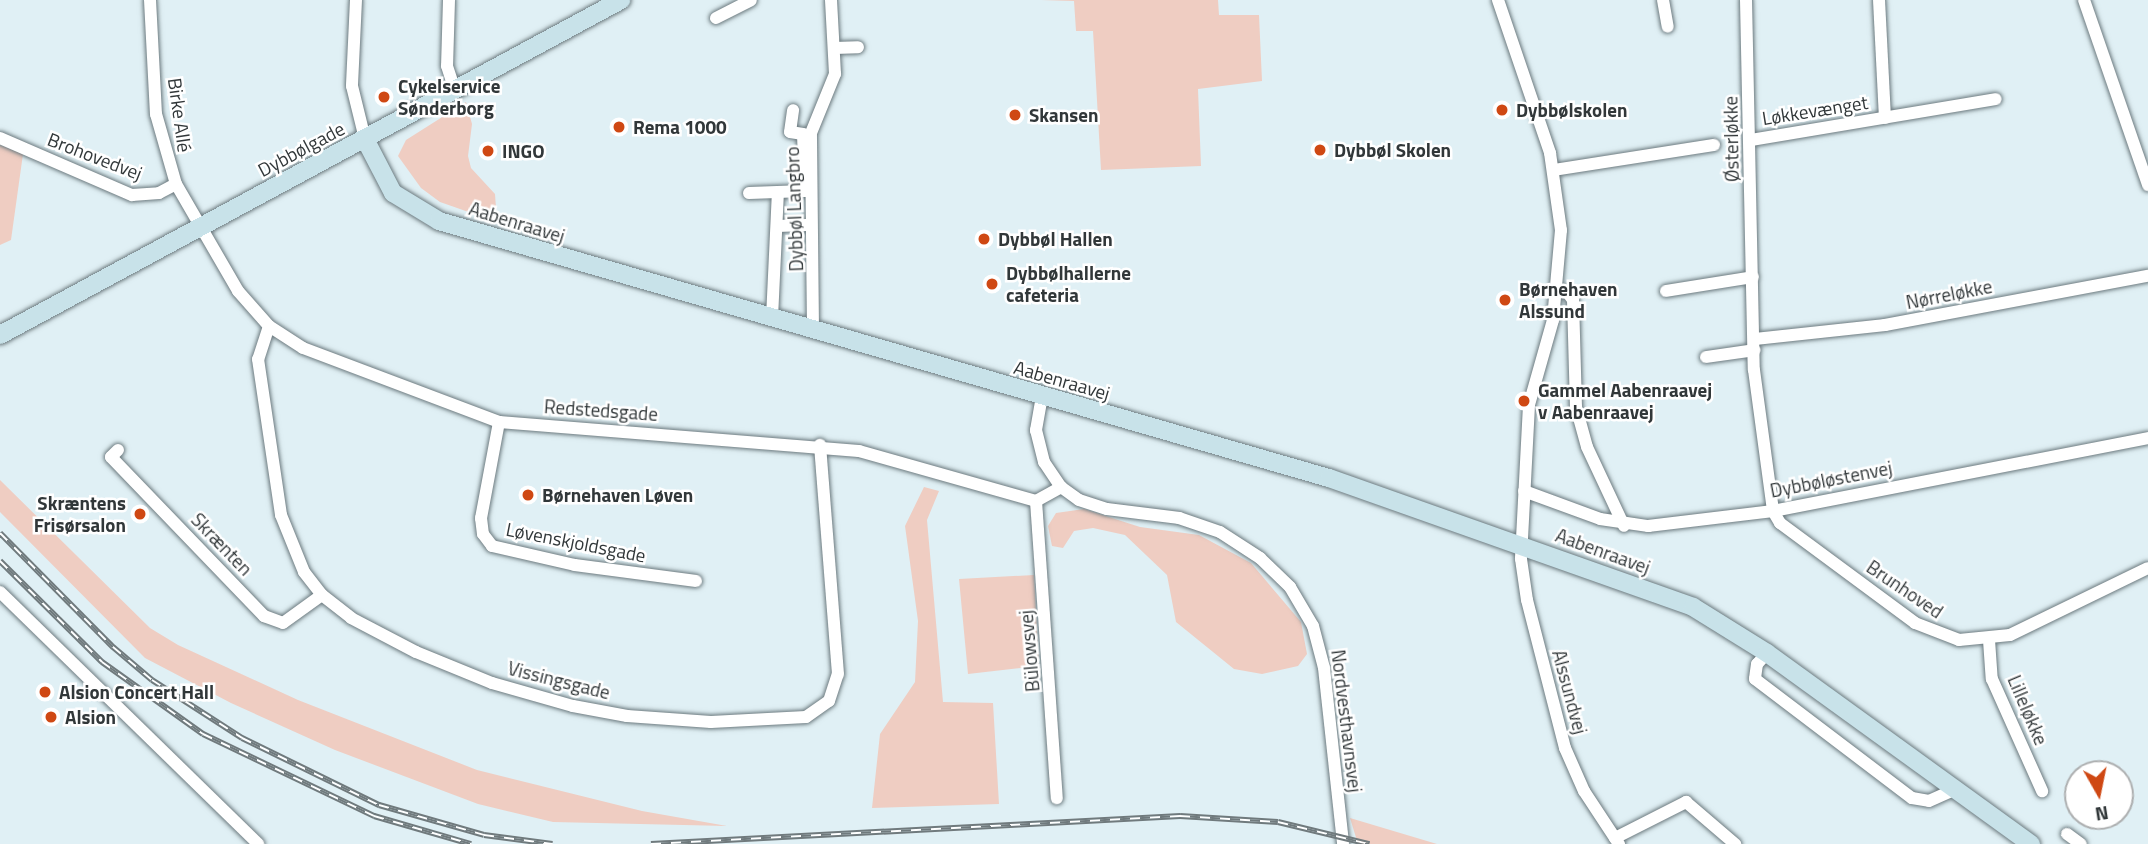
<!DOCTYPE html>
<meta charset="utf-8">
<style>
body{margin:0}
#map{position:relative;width:2148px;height:844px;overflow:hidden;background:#e0f0f5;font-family:"Titillium Web",sans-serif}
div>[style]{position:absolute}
.green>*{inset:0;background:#efcdc2}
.roads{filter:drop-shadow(0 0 2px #6c7a7f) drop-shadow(0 0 2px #6c7a7f)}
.street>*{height:12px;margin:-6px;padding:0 6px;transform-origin:6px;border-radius:6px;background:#fff}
.secondary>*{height:18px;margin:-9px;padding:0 9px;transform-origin:9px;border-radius:9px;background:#c8e2e9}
.rail>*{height:6px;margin-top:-3px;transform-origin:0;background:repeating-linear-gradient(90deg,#fff 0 10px,#707a7d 0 20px);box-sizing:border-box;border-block:2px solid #707a7d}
.dots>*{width:19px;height:19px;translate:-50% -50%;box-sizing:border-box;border:4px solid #fff;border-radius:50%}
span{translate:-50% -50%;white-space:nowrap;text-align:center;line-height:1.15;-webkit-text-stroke:5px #fff;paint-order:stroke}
.poi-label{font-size:19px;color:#313739;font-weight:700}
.left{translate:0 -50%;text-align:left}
.right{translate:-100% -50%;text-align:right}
.street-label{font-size:19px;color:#313739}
.north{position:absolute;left:2064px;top:760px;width:70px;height:70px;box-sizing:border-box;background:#fff;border:2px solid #adafb0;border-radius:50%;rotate:171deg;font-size:19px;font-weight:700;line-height:28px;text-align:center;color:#313739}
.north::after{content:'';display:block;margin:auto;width:24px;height:32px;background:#cf4813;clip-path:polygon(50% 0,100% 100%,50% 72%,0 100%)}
</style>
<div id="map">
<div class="green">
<i style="clip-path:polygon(1041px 0,1218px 0,1219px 15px,1259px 15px,1262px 81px,1198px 89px,1201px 166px,1101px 170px,1093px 31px,1076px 31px,1074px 1px)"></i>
<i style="clip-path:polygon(466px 102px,472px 124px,468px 156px,471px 168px,495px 194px,497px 222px,440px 202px,421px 188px,398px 156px,406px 140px)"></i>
<i style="clip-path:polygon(0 145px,23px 154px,11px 240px,0 245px)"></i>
<i style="clip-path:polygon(0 480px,150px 628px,178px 645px,298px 700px,477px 770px,642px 811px,727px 826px,553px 822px,478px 804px,335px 750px,231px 703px,145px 658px,0 512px)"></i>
<i style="clip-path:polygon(924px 487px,939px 491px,927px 520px,943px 702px,993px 703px,999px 804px,872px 808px,880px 734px,915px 682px,918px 621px,905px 526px)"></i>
<i style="clip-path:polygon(1084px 509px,1140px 527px,1199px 535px,1251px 563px,1301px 622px,1307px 654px,1298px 666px,1262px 674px,1234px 669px,1176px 622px,1167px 575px,1125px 535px,1093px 528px,1074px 531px,1063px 548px,1052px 546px,1048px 526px,1056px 513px)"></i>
<i style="clip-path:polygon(1034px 575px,1039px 666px,968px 674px,959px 579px)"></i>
<i style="clip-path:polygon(1350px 818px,1437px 844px,1358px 844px)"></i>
</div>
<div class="roads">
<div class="street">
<i style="left:150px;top:0;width:114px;rotate:87deg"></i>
<i style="left:156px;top:114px;width:73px;rotate:74.1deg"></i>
<i style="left:176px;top:184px;width:124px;rotate:59.9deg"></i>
<i style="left:238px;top:291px;width:47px;rotate:48.5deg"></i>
<i style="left:269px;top:326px;width:40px;rotate:32.9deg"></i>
<i style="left:303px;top:348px;width:210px;rotate:20.7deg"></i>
<i style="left:499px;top:422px;width:361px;rotate:4.6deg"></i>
<i style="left:859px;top:451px;width:184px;rotate:15.8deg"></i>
<i style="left:1036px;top:501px;width:29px;rotate:-29deg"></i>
<i style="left:356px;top:0;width:86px;rotate:92.7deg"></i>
<i style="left:352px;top:86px;width:55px;rotate:76.2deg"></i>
<i style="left:449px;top:0;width:66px;rotate:91.7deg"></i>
<i style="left:447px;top:66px;width:23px;rotate:72deg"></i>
<i style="left:1498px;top:0;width:162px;rotate:71.2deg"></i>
<i style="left:1550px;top:153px;width:78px;rotate:81.9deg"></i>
<i style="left:1561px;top:230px;width:90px;rotate:95.1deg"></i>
<i style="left:1553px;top:320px;width:88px;rotate:105.8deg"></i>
<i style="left:1529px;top:405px;width:154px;rotate:93deg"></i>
<i style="left:1521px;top:559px;width:41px;rotate:81.7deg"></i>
<i style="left:1527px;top:600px;width:153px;rotate:75.6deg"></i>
<i style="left:1565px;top:748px;width:47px;rotate:66.2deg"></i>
<i style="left:1584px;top:791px;width:64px;rotate:56.6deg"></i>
<i style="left:1663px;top:0;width:27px;rotate:80deg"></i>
<i style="left:1746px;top:0;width:370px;rotate:88.8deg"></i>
<i style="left:1754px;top:370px;width:142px;rotate:82.3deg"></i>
<i style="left:1773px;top:511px;width:14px;rotate:60deg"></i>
<i style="left:1780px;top:523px;width:168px;rotate:36.5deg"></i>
<i style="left:1915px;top:623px;width:47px;rotate:21.1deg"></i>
<i style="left:1959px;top:640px;width:51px;rotate:-5.6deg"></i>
<i style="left:2010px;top:635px;width:153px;rotate:-25.9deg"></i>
<i style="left:1879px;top:0;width:118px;rotate:87.1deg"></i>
<i style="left:2084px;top:0;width:196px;rotate:70.9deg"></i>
<i style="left:716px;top:18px;width:39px;rotate:-27deg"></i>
<i style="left:834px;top:48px;width:24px;rotate:-2deg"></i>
<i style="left:0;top:138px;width:144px;rotate:23.4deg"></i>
<i style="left:132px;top:195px;width:27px;rotate:-4deg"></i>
<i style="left:159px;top:193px;width:19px;rotate:-28deg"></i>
<i style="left:1751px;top:140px;width:248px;rotate:-9.5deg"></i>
<i style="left:1554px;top:170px;width:162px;rotate:-8.9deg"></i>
<i style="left:749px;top:193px;width:56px;rotate:-2deg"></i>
<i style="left:805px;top:191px;width:57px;rotate:-92deg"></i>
<i style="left:803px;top:134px;width:13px;rotate:-171deg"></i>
<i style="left:790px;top:132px;width:22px;rotate:-82deg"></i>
<i style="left:777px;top:226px;width:29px;rotate:-2deg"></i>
<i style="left:1557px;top:290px;width:10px;rotate:11deg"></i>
<i style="left:1567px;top:292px;width:10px;rotate:53deg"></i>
<i style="left:1573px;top:300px;width:107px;rotate:88.4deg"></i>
<i style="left:1576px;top:407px;width:41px;rotate:74.6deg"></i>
<i style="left:1587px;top:447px;width:87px;rotate:64.9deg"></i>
<i style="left:1666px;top:291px;width:88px;rotate:-9.1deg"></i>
<i style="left:772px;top:318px;width:126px;rotate:-87.3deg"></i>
<i style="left:269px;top:326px;width:35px;rotate:108deg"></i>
<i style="left:258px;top:359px;width:158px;rotate:81.6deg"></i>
<i style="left:281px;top:515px;width:61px;rotate:68deg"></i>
<i style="left:304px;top:572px;width:29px;rotate:52deg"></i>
<i style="left:322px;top:595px;width:37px;rotate:38deg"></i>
<i style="left:351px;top:618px;width:73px;rotate:27.6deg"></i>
<i style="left:416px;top:652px;width:82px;rotate:22.2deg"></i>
<i style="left:492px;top:683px;width:84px;rotate:15.9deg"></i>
<i style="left:573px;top:706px;width:55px;rotate:10.5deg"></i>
<i style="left:627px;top:716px;width:84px;rotate:4.1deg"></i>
<i style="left:711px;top:722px;width:95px;rotate:-3deg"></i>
<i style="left:806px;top:717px;width:28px;rotate:-35deg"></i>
<i style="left:829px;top:701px;width:28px;rotate:-72deg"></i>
<i style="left:838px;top:674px;width:230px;rotate:-94.5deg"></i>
<i style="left:813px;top:330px;width:197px;rotate:-90.6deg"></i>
<i style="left:811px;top:133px;width:64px;rotate:-67.9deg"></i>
<i style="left:835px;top:74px;width:74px;rotate:-93.1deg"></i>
<i style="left:1755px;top:339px;width:131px;rotate:-6.1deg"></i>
<i style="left:1885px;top:325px;width:268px;rotate:-10.6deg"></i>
<i style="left:1706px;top:357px;width:49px;rotate:-8.1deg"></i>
<i style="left:1042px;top:396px;width:35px;rotate:100deg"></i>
<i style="left:1036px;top:430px;width:33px;rotate:76deg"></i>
<i style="left:1044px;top:462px;width:30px;rotate:56deg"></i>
<i style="left:1061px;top:487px;width:22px;rotate:36deg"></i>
<i style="left:1079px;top:500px;width:29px;rotate:18deg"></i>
<i style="left:1107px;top:509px;width:73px;rotate:7.1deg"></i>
<i style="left:1179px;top:518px;width:43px;rotate:18.9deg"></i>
<i style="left:1220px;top:532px;width:48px;rotate:33deg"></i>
<i style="left:1260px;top:558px;width:42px;rotate:44deg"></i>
<i style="left:1290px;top:587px;width:45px;rotate:59.5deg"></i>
<i style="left:1313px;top:626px;width:43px;rotate:75.3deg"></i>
<i style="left:1324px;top:668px;width:177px;rotate:83.8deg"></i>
<i style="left:499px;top:422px;width:98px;rotate:100.6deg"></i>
<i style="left:481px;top:518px;width:16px;rotate:83deg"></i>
<i style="left:483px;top:534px;width:15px;rotate:53deg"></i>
<i style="left:492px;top:546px;width:85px;rotate:12.9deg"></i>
<i style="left:575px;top:565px;width:122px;rotate:7.5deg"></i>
<i style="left:118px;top:450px;width:10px;rotate:135deg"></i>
<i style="left:111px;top:457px;width:221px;rotate:46.1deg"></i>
<i style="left:264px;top:616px;width:20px;rotate:20deg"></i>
<i style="left:283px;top:623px;width:48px;rotate:-35.7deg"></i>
<i style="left:1524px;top:491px;width:81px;rotate:20.2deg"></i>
<i style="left:1600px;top:519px;width:49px;rotate:8.3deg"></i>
<i style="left:1648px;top:526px;width:126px;rotate:-6.8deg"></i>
<i style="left:1773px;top:511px;width:382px;rotate:-11deg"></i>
<i style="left:1036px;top:501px;width:298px;rotate:86deg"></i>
<i style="left:0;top:592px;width:361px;rotate:44.3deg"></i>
<i style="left:1989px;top:640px;width:39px;rotate:86deg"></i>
<i style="left:1992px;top:679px;width:123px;rotate:65.9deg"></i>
<i style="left:1767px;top:653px;width:15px;rotate:132deg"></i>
<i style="left:1757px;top:664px;width:15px;rotate:98deg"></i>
<i style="left:1755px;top:679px;width:197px;rotate:37.2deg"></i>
<i style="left:1912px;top:798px;width:17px;rotate:10deg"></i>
<i style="left:1929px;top:801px;width:30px;rotate:-24deg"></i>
<i style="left:2067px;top:834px;width:17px;rotate:36deg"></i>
<i style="left:1615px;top:838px;width:80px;rotate:-26.9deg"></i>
<i style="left:1686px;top:802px;width:65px;rotate:40.6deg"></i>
</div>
<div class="secondary">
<i style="left:365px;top:139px;width:61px;rotate:62.6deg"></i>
<i style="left:393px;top:193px;width:54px;rotate:31.3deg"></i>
<i style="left:439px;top:221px;width:926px;rotate:16.11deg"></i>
<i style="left:1329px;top:478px;width:386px;rotate:19.5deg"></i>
<i style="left:1693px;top:607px;width:87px;rotate:31.9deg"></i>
<i style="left:1767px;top:653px;width:326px;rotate:35.9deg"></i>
<i style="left:0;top:335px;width:706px;rotate:-28.34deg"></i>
</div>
</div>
<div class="rail">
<i style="left:0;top:533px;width:161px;rotate:45.3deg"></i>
<i style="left:113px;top:647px;width:51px;rotate:40.2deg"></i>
<i style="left:152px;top:680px;width:107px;rotate:32.8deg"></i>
<i style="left:242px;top:738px;width:153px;rotate:26.1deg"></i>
<i style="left:379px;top:805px;width:109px;rotate:15.9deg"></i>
<i style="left:484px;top:835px;width:69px;rotate:7.5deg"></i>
<i style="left:0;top:561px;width:144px;rotate:44.7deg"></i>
<i style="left:102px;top:662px;width:124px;rotate:35.5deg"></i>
<i style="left:203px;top:734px;width:190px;rotate:25.6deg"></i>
<i style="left:374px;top:816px;width:101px;rotate:16.1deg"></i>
<i style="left:651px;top:844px;width:530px;rotate:-3.03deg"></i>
<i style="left:1180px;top:816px;width:98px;rotate:3.5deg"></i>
<i style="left:1278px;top:822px;width:94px;rotate:13.6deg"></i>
</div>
<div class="dots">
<i style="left:384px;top:97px;background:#cf4813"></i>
<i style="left:1502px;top:110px;background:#cf4813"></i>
<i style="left:1015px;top:115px;background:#cf4813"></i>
<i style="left:619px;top:127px;background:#cf4813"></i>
<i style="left:1320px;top:150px;background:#cf4813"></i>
<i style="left:488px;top:151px;background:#cf4813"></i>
<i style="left:984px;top:239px;background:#cf4813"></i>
<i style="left:992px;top:284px;background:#cf4813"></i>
<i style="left:1505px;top:300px;background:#cf4813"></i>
<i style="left:1524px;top:401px;background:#cf4813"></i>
<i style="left:528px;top:495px;background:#cf4813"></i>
<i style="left:140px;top:514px;background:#cf4813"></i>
<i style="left:45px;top:692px;background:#cf4813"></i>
<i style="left:51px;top:717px;background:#cf4813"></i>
</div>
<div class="poi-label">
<span class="left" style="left:398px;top:97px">Cykelservice<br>Sønderborg</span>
<span class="left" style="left:1516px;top:110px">Dybbølskolen</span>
<span class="left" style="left:1029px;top:115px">Skansen</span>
<span class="left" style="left:633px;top:127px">Rema 1000</span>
<span class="left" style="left:1334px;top:150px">Dybbøl Skolen</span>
<span class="left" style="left:502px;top:151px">INGO</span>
<span class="left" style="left:998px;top:239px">Dybbøl Hallen</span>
<span class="left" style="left:1006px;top:284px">Dybbølhallerne<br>cafeteria</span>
<span class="left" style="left:1519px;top:300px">Børnehaven<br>Alssund</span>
<span class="left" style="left:1538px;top:401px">Gammel Aabenraavej<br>v Aabenraavej</span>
<span class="left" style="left:542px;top:495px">Børnehaven Løven</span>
<span class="right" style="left:126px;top:514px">Skræntens<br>Frisørsalon</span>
<span class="left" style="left:59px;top:692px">Alsion Concert Hall</span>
<span class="left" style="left:65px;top:717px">Alsion</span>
</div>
<div class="street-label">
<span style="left:1815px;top:110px;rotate:-9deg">Løkkevænget</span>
<span style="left:180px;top:115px;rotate:82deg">Birke Allé</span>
<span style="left:1731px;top:139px;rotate:-91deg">Østerløkke</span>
<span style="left:301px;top:149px;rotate:-28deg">Dybbølgade</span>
<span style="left:95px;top:156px;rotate:21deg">Brohovedvej</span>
<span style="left:794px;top:209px;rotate:-92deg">Dybbøl Langbro</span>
<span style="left:517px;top:222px;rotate:17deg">Aabenraavej</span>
<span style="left:1949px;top:294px;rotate:-11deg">Nørreløkke</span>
<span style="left:1062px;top:380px;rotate:16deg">Aabenraavej</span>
<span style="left:601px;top:410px;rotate:4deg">Redstedsgade</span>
<span style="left:1831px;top:479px;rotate:-11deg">Dybbøløstenvej</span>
<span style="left:576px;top:542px;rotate:11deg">Løvenskjoldsgade</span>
<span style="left:222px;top:544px;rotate:46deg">Skrænten</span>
<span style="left:1603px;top:551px;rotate:20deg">Aabenraavej</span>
<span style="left:1905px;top:589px;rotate:34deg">Brunhoved</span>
<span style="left:1029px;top:651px;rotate:-95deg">Bülowsvej</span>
<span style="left:559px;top:680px;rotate:14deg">Vissingsgade</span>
<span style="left:1570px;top:692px;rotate:75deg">Alssundvej</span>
<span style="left:2028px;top:710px;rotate:67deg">Lilleløkke</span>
<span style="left:1347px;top:721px;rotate:83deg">Nordvesthavnsvej</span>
</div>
<div class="north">N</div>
</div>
